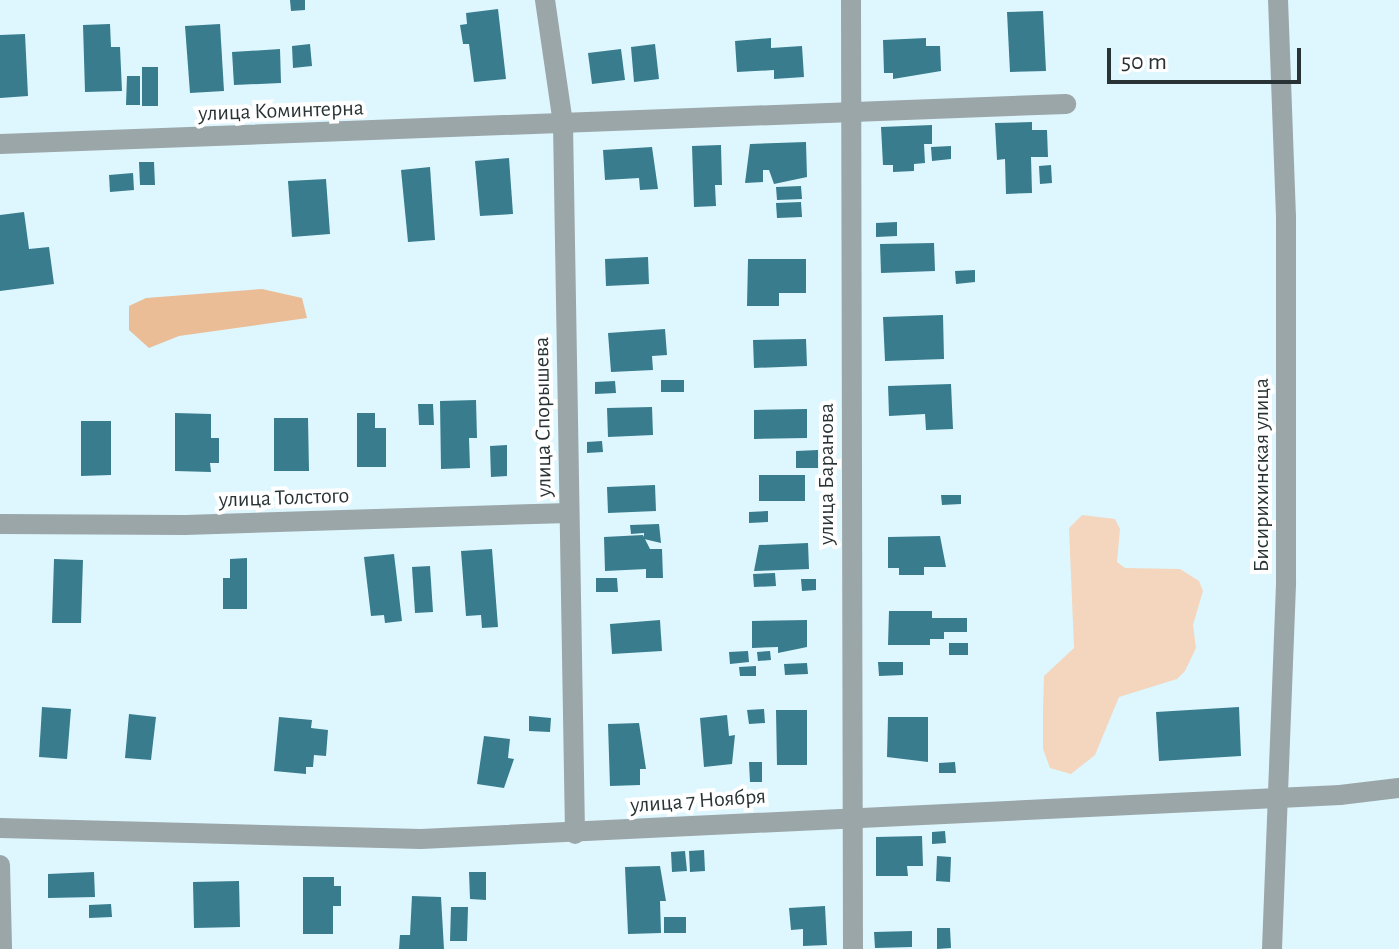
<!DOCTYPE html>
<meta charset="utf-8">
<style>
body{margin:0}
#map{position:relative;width:1399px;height:949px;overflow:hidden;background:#def7fe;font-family:"Alegreya Sans",sans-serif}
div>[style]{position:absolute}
.green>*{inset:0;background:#f3d6bd}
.water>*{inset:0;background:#eabd97}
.building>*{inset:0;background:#387c8d}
.minor>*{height:20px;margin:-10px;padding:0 10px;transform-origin:10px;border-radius:10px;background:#9ba6a9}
span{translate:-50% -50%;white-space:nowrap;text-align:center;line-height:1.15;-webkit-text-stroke:8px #fff;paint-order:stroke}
.street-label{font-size:22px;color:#293335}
.scale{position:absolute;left:1107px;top:48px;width:194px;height:36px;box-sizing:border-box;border:4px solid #293335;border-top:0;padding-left:10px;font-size:24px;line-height:28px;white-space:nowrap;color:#293335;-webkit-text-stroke:6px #fff;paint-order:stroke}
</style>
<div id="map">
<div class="green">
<i style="clip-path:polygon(1082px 515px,1115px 519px,1120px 529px,1117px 562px,1125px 568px,1180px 569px,1199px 581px,1203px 591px,1193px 625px,1196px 648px,1185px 671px,1177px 679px,1119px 697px,1095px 755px,1071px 774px,1050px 768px,1043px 749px,1043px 710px,1044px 676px,1074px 648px,1069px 528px)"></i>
</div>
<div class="water">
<i style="clip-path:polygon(262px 289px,302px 298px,307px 318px,179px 336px,149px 348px,129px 330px,129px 306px,146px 298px)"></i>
</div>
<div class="building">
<i style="clip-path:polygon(290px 0,305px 0,305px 10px,291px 11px)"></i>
<i style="clip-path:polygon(498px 9px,506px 79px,474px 82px,469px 44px,463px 44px,460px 25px,467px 24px,466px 13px)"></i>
<i style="clip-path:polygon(1043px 11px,1046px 71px,1010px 72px,1007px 12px)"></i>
<i style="clip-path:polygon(110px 24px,111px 47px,120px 47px,122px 91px,85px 92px,83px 25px)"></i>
<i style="clip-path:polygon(220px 24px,224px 91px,190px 93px,185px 26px)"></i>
<i style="clip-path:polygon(25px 34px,28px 96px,0 98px,0 35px)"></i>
<i style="clip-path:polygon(771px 38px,771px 48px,802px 46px,804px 77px,774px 79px,774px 70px,737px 72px,735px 41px)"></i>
<i style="clip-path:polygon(926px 38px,926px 46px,940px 46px,941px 71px,893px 79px,893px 73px,884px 73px,883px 40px)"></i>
<i style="clip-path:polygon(310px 44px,312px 66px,293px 68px,292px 46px)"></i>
<i style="clip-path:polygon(655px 44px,659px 79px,634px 82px,631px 47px)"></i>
<i style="clip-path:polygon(280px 49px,281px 83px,234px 85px,232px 52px)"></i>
<i style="clip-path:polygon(621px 49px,625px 80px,592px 84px,588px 53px)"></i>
<i style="clip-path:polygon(142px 67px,158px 67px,158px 106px,142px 106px)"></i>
<i style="clip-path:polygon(127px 76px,140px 76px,140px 105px,126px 105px)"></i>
<i style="clip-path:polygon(1032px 122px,1032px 130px,1047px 130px,1048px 157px,1031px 157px,1032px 193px,1006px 194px,1005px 159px,997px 160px,995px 123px)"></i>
<i style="clip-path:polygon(932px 125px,932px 144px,924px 144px,925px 163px,914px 164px,914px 171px,893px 172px,893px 165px,883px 165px,881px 127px)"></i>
<i style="clip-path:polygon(806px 142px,807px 177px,774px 184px,769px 170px,763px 170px,763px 182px,745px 183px,750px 144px)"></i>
<i style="clip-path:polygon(721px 145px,722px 185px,715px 185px,716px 206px,694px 207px,692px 146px)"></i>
<i style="clip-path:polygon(951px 146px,951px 159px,932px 161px,931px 147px)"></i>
<i style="clip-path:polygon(652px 147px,658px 189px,640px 190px,639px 178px,605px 180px,603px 150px)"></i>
<i style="clip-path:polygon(509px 158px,513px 214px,480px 216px,475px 161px)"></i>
<i style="clip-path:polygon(139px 162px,154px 162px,155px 185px,140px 185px)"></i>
<i style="clip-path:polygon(1051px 165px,1052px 183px,1040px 184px,1039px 166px)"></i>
<i style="clip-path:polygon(430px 167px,435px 240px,408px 242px,401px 170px)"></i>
<i style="clip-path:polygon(133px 173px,134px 190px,110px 192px,109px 175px)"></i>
<i style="clip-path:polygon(326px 179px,330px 234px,292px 237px,288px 181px)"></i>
<i style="clip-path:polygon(801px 186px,802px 199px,777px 200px,776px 187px)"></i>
<i style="clip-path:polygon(801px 202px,802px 217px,777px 218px,776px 203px)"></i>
<i style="clip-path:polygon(24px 212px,29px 249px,49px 247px,54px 284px,0 291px,0 215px)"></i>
<i style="clip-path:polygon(897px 222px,897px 236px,876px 237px,876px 223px)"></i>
<i style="clip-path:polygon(934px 243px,935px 271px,881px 273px,880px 244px)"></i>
<i style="clip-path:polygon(648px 257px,649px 284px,606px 286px,605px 259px)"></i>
<i style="clip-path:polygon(748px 259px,806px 259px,806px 293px,779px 293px,779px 306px,747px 306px)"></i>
<i style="clip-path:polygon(975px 270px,975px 282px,956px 284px,955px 271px)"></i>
<i style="clip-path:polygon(943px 315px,944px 359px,885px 361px,883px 317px)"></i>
<i style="clip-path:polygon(665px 329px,667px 355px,652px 356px,653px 370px,611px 372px,608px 333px)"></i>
<i style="clip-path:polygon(806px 339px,807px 366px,754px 368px,753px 340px)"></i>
<i style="clip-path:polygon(661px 380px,684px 380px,684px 392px,661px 392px)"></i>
<i style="clip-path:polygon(615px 381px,616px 393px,595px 394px,595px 382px)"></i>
<i style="clip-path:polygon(951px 384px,953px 429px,926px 430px,925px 414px,889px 416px,888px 386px)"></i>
<i style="clip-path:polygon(476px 400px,477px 438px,469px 438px,470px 468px,441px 469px,440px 401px)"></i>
<i style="clip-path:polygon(418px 404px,433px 404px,434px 425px,419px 425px)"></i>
<i style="clip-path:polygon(652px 407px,653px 435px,608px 437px,607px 408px)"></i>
<i style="clip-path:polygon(807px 409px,807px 438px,754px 439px,754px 410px)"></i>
<i style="clip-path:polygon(175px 413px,211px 414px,211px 438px,219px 438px,219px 463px,210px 463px,211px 472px,175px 471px)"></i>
<i style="clip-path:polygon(357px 413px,375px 413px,375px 428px,386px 428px,386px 467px,357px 467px)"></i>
<i style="clip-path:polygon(274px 418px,308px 418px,309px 471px,274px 471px)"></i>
<i style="clip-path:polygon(81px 421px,111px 421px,111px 475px,81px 476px)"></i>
<i style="clip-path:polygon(602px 441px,603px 452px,587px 453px,587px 442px)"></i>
<i style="clip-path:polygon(507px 445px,507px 476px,491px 477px,490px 446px)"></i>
<i style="clip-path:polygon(818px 450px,818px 468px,796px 468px,796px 451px)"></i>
<i style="clip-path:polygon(759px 475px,805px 475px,805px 501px,759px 501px)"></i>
<i style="clip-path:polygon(655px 485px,656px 511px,608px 513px,607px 487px)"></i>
<i style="clip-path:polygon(941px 495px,961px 495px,961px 504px,942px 505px)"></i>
<i style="clip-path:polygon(768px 511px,768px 522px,749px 523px,749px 512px)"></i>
<i style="clip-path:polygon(659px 524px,661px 543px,644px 539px,644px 533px,631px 534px,630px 525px)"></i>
<i style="clip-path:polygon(643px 535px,650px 549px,662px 549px,663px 578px,646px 578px,646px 569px,605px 571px,604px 537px)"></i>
<i style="clip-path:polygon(940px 536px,946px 567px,924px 567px,924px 575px,899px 575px,899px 568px,888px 568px,888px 537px)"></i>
<i style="clip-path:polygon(808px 543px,809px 569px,754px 571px,759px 545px)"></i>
<i style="clip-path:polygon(492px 549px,498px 627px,482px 628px,481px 615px,466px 616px,461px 551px)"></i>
<i style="clip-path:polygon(394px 554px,402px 621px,385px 623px,384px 615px,371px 616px,364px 557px)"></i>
<i style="clip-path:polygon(247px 558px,247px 609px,223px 609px,223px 578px,230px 578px,230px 559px)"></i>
<i style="clip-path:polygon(54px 559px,83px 560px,81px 623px,52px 623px)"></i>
<i style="clip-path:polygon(430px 566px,433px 612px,415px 613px,412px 567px)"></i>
<i style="clip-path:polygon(775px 573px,776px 586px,754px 587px,753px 574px)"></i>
<i style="clip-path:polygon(596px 578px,617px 578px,618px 592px,596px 592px)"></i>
<i style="clip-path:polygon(801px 579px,816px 579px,816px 590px,802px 591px)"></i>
<i style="clip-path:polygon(889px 611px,932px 611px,932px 618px,967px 618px,967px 632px,944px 632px,944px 639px,930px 639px,930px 645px,888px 645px)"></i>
<i style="clip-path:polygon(660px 620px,662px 651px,612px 654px,610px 624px)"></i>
<i style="clip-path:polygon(807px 620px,807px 647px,778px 653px,778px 647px,752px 648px,752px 621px)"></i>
<i style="clip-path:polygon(949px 643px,968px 643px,968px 655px,949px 655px)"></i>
<i style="clip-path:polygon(748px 651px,749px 662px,730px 664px,729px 652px)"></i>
<i style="clip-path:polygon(770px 651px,771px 660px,758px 661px,757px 652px)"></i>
<i style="clip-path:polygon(878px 662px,903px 662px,903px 675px,879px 676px)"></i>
<i style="clip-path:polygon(807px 663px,808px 674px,785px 675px,784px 664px)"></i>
<i style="clip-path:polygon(756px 666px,756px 676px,740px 676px,739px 667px)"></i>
<i style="clip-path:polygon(42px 707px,71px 709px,67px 759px,39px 757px)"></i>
<i style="clip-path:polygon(1239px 707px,1241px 756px,1159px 761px,1156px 712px)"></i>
<i style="clip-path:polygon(764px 709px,765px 723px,749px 724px,747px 710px)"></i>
<i style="clip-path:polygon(776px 710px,807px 710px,807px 765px,777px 765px)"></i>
<i style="clip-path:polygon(129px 714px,156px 717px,151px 760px,125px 758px)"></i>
<i style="clip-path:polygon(727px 715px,729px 736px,735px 735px,732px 764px,704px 767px,700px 718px)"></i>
<i style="clip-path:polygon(529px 716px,551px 718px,550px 732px,529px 731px)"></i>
<i style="clip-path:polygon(279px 717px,312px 720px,311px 728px,328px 730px,326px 756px,314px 755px,313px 767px,306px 767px,306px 774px,274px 771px)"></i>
<i style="clip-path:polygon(888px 717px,928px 717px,928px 762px,887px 757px)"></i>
<i style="clip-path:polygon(639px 723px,646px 769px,640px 769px,640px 785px,610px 786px,608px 724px)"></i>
<i style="clip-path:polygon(484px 736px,510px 739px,508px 758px,514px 759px,504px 788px,477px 784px)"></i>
<i style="clip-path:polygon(749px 762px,762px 762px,762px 782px,750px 782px)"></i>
<i style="clip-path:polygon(955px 762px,956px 773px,939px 773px,939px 763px)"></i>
<i style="clip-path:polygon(945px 831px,946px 843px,932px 844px,932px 832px)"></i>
<i style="clip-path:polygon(922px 836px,923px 866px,907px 866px,908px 876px,876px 876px,876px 837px)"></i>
<i style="clip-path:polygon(704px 850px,705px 871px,690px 872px,689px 851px)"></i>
<i style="clip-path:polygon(685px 851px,687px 871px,672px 872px,671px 852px)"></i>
<i style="clip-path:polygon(937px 856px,951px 857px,950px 882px,936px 881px)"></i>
<i style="clip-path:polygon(660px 866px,666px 901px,660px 901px,661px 933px,628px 934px,625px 867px)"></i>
<i style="clip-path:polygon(94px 872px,95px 897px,48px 898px,48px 874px)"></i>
<i style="clip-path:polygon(469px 872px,486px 872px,486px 900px,470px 899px)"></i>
<i style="clip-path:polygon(303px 877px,334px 877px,334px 886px,341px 886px,341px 906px,333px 906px,333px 934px,303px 934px)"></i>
<i style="clip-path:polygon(239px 881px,240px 927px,194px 928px,193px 882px)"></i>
<i style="clip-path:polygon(412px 896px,441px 897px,444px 949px,399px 949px,400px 935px,410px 935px)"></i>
<i style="clip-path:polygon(111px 904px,112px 917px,89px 918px,89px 905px)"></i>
<i style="clip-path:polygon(825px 906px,827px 945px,803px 946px,803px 929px,791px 930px,789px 908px)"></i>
<i style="clip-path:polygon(451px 907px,468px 907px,467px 941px,450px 941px)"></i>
<i style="clip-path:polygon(664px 917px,686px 917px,686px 933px,664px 933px)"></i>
<i style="clip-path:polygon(937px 928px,950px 928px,951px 948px,937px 949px)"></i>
<i style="clip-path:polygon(912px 931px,912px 947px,875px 948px,874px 932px)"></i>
</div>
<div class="minor">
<i style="left:545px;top:0;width:125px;rotate:81.7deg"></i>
<i style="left:563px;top:124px;width:710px;rotate:89.03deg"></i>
<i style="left:851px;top:0;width:949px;rotate:89.88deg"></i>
<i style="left:0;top:144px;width:1067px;rotate:-2.15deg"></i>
<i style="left:0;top:524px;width:185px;rotate:0.3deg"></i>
<i style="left:185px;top:525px;width:384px;rotate:-1.8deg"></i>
<i style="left:0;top:828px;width:421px;rotate:1.5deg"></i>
<i style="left:421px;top:839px;width:920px;rotate:-2.74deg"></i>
<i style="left:1340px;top:795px;width:59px;rotate:-6.8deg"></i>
<i style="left:0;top:865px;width:84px;rotate:88.6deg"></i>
<i style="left:1272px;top:949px;width:367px;rotate:-87.8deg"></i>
<i style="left:1286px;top:582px;width:365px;rotate:-90deg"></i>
<i style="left:1286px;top:217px;width:217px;rotate:-92.1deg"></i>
</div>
<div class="street-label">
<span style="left:281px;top:111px;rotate:-2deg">улица Коминтерна</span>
<span style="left:543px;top:417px;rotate:-91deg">улица Спорышева</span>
<span style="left:827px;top:474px;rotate:-90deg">улица Баранова</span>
<span style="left:1262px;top:475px;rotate:-90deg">Бисирихинская улица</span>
<span style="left:284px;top:498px;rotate:-2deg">улица Толстого</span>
<span style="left:698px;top:801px;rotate:-4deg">улица 7 Ноября</span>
</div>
<div class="scale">50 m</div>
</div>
